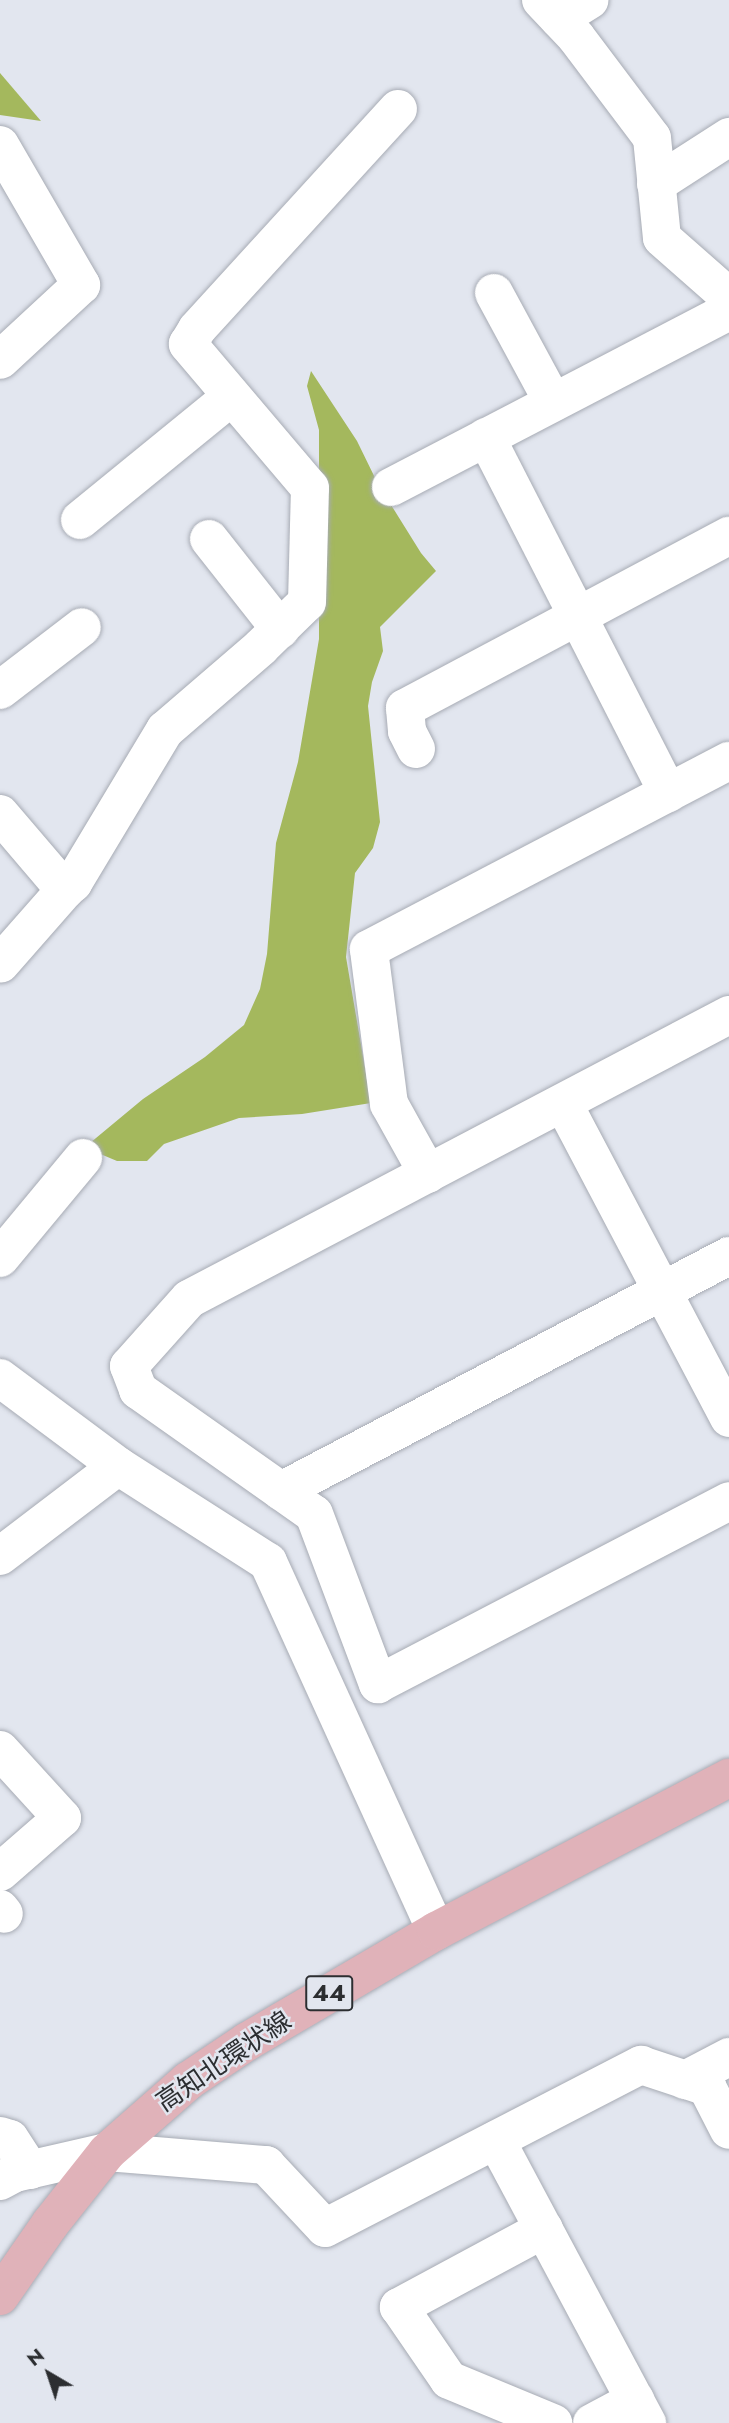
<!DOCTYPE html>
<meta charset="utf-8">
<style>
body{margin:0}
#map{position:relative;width:729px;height:2423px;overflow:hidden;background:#e2e6ef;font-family:Jost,"Noto Sans JP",sans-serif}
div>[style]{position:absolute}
.forest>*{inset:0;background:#a4b85d}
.roads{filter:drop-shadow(0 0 2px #a7abb4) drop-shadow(0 0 2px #a7abb4)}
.minor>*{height:38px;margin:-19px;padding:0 19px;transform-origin:19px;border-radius:19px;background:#fff}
.major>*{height:38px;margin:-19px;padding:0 19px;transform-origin:19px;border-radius:19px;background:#e0b2b9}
span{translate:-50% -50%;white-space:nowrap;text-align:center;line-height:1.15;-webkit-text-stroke:5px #e2e6ef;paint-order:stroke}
.shield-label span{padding:2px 5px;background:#e2e6ef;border:2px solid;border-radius:5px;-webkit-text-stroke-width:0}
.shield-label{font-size:24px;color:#2c2e31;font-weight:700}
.street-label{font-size:26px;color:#2c2e31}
.north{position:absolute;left:14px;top:2339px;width:70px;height:70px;-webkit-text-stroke:5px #e2e6ef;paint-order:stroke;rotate:321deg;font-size:19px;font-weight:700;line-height:28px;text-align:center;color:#2c2e31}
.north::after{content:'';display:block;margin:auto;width:24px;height:32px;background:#2c2e31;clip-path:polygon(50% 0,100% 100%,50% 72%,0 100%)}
</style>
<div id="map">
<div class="forest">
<i style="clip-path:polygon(0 73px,41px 121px,0 115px)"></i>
<i style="clip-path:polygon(311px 371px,357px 441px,378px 484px,421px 553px,436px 571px,380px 627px,383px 651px,372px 682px,368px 706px,380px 822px,373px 848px,355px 873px,346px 957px,371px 1103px,302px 1114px,239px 1118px,164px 1144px,147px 1161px,117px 1161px,98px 1153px,90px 1143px,143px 1099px,205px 1057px,244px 1025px,260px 989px,267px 954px,276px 843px,298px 762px,319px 639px,319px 430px,307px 386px)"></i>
</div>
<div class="roads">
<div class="minor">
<i style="left:541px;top:0;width:51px;rotate:46.6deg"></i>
<i style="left:576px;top:37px;width:126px;rotate:53deg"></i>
<i style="left:652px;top:138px;width:100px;rotate:84.3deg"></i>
<i style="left:662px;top:238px;width:89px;rotate:41.4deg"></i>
<i style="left:559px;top:19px;width:36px;rotate:-32deg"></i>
<i style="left:0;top:145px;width:162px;rotate:59.9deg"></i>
<i style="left:81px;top:285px;width:110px;rotate:137.2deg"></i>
<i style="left:656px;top:184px;width:87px;rotate:-32.8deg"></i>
<i style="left:494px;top:293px;width:124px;rotate:61.6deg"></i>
<i style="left:486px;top:437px;width:400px;rotate:62.9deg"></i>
<i style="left:391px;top:487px;width:381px;rotate:-27.5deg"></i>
<i style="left:80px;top:520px;width:195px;rotate:-39.2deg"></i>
<i style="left:209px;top:539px;width:115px;rotate:51.7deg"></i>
<i style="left:0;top:690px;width:103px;rotate:-37.5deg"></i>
<i style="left:416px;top:749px;width:20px;rotate:-117deg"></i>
<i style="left:407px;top:731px;width:23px;rotate:-95deg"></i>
<i style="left:405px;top:708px;width:367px;rotate:-28deg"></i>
<i style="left:0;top:814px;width:100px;rotate:49.5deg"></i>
<i style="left:65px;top:890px;width:98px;rotate:131.3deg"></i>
<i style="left:65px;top:890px;width:11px;rotate:-41deg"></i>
<i style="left:73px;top:883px;width:179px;rotate:-59deg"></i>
<i style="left:165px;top:730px;width:127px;rotate:-40.8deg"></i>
<i style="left:261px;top:647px;width:64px;rotate:-44.4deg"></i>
<i style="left:307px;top:602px;width:114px;rotate:-88.5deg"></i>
<i style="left:310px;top:488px;width:189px;rotate:-130.3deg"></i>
<i style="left:188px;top:344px;width:17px;rotate:-59deg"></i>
<i style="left:197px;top:329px;width:298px;rotate:-47.6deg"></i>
<i style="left:729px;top:1015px;width:610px;rotate:152.26deg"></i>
<i style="left:189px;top:1299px;width:90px;rotate:131.8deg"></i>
<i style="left:129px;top:1366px;width:26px;rotate:69deg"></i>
<i style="left:138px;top:1390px;width:215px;rotate:35.2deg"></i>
<i style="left:314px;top:1514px;width:182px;rotate:69.4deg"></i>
<i style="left:378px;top:1684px;width:396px;rotate:-27.5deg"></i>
<i style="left:563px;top:1103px;width:356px;rotate:62.2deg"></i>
<i style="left:428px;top:1174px;width:80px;rotate:-119.1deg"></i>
<i style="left:389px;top:1104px;width:156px;rotate:-97.4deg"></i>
<i style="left:369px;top:949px;width:406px;rotate:-27.6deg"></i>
<i style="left:0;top:1258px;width:130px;rotate:-50.3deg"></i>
<i style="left:0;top:1378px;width:147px;rotate:36.7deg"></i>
<i style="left:118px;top:1466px;width:178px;rotate:32.6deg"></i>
<i style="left:268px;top:1562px;width:405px;rotate:65.5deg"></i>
<i style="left:281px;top:1491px;width:506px;rotate:-27.68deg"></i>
<i style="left:0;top:1556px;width:148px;rotate:-37.3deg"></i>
<i style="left:0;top:1750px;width:92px;rotate:47.6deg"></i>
<i style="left:62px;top:1818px;width:82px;rotate:138.9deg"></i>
<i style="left:0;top:1909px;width:6px;rotate:51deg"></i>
<i style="left:685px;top:2080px;width:50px;rotate:-27.6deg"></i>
<i style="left:0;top:2136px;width:10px;rotate:17deg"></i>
<i style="left:10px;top:2139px;width:37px;rotate:57deg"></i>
<i style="left:496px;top:2140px;width:321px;rotate:61.9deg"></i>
<i style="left:0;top:2181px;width:17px;rotate:-28deg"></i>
<i style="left:15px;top:2173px;width:94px;rotate:-12.9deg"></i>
<i style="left:107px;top:2152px;width:160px;rotate:4.7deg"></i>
<i style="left:266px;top:2165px;width:86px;rotate:46.9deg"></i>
<i style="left:325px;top:2228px;width:356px;rotate:-27.3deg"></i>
<i style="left:641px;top:2065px;width:70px;rotate:18.4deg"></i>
<i style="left:707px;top:2087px;width:48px;rotate:62.9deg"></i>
<i style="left:544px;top:2229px;width:165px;rotate:151.7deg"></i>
<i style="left:399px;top:2307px;width:88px;rotate:55.6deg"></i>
<i style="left:449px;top:2380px;width:113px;rotate:22.5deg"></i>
<i style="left:592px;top:2423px;width:49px;rotate:-28.1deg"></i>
</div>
<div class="major">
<i style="left:0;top:2296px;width:88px;rotate:-55.2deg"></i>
<i style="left:50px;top:2224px;width:92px;rotate:-51.6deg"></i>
<i style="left:107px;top:2152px;width:108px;rotate:-41.2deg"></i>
<i style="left:188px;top:2081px;width:72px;rotate:-33.7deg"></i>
<i style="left:248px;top:2041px;width:218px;rotate:-30.3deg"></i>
<i style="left:436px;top:1931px;width:331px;rotate:-27.6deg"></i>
</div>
</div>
<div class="shield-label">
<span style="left:329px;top:1993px">44</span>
</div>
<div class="street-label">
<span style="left:224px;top:2062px;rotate:-34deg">高知北環状線</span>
</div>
<div class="north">N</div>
</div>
